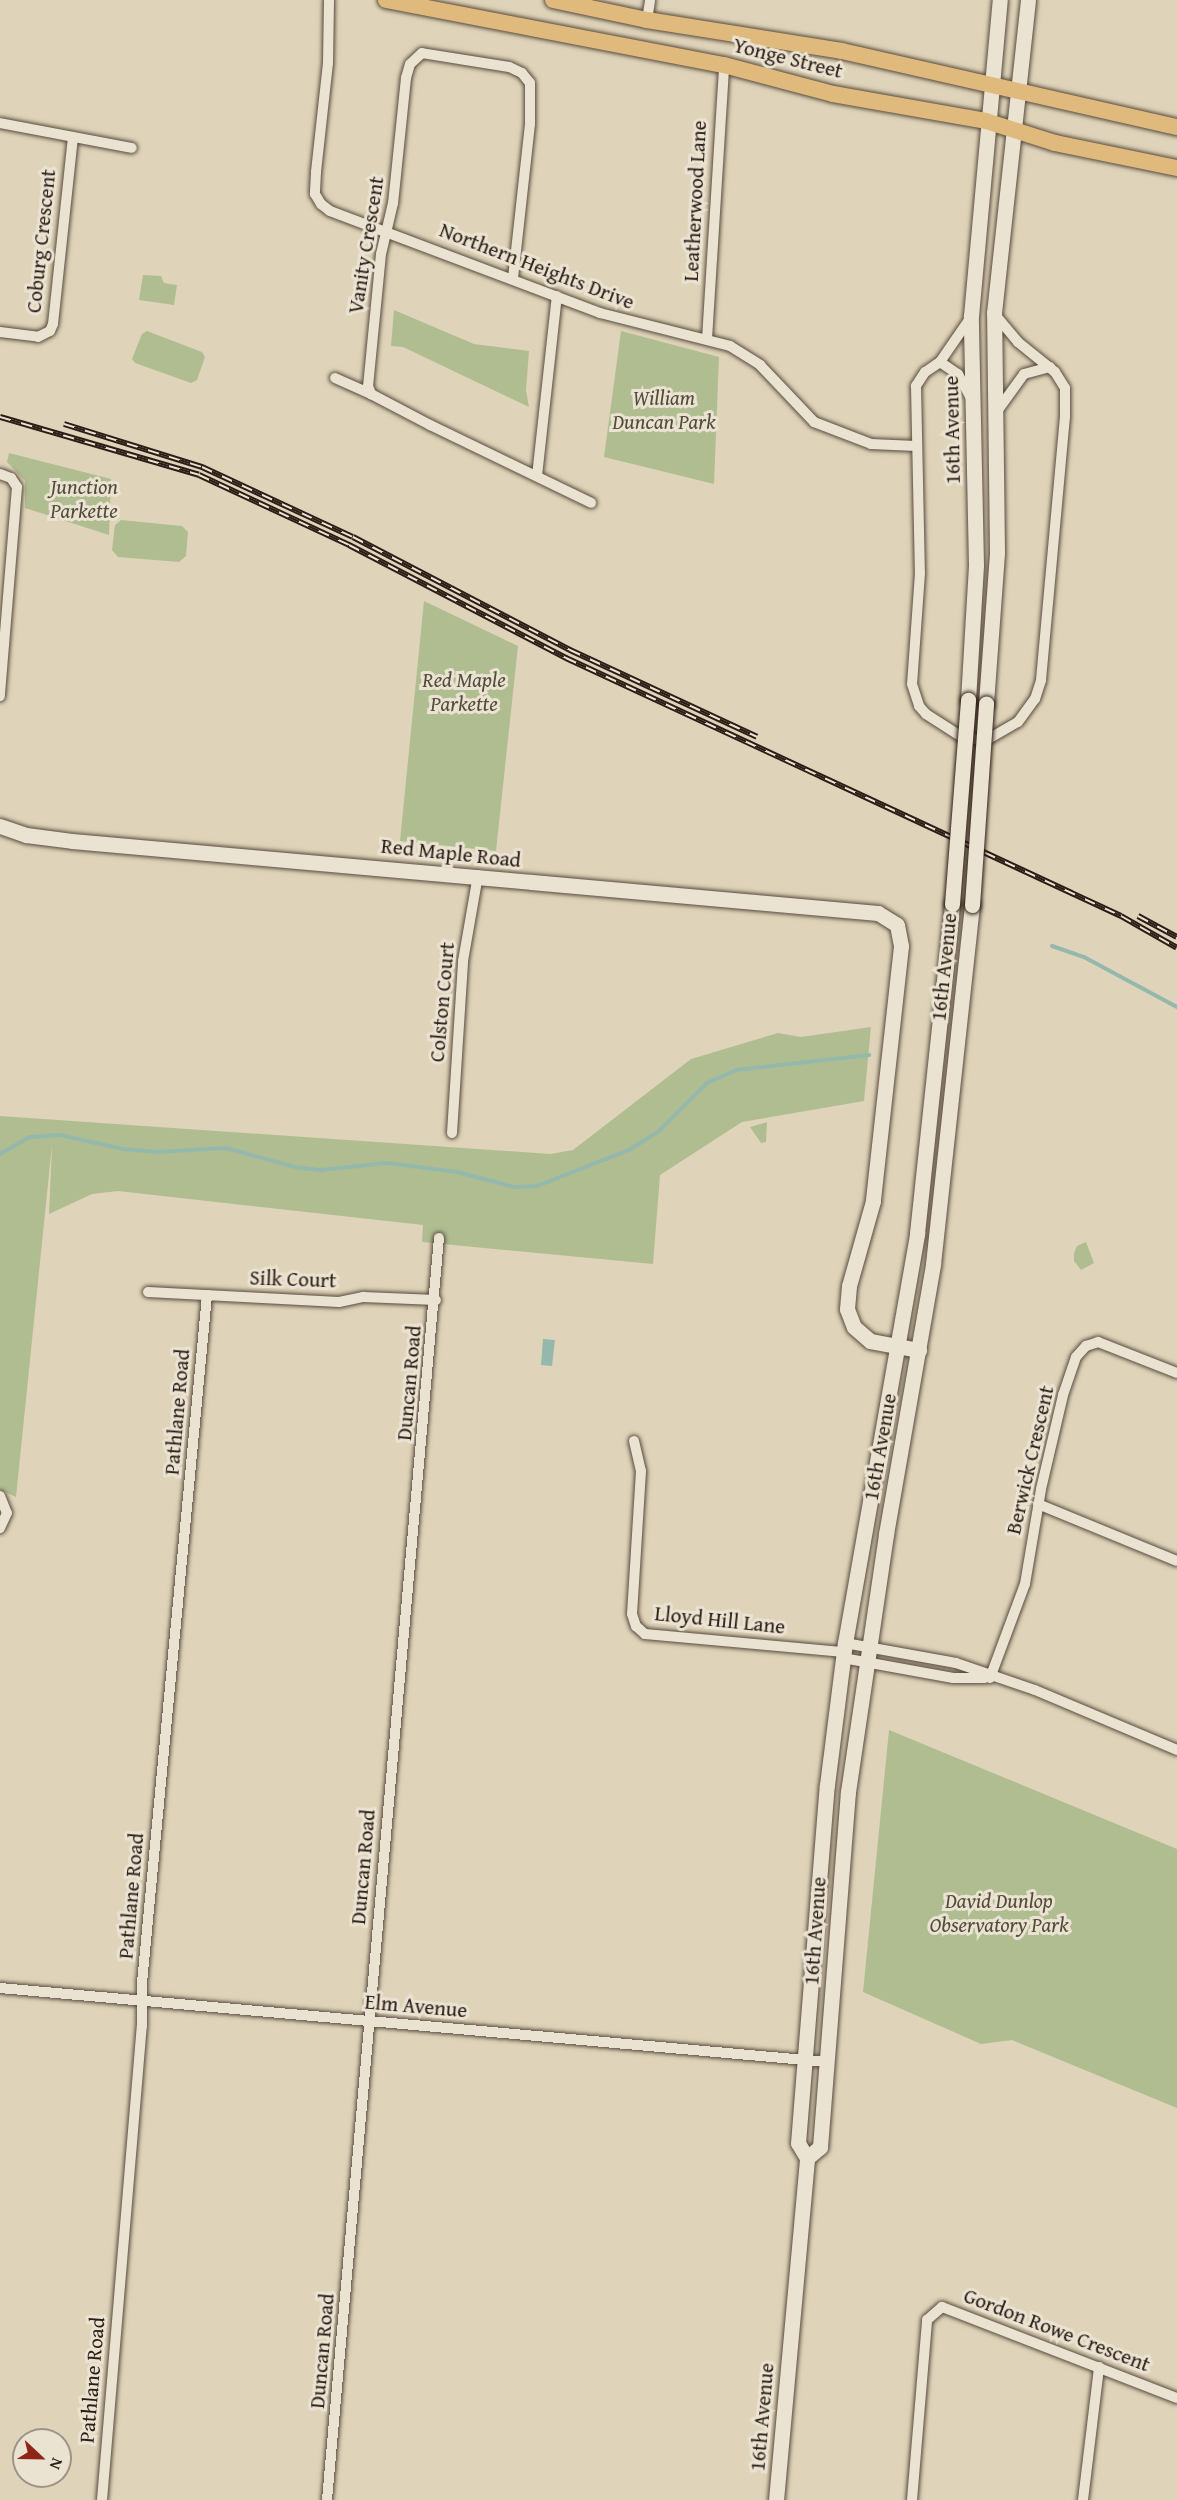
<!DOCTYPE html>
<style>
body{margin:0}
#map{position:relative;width:1177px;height:2500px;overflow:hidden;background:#dfd4b9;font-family:"Gentium Book Plus",serif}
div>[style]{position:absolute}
.green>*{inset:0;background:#b0bd91}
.water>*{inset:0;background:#94b8ac}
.stream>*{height:4px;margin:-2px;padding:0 2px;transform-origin:2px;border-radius:2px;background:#94b8ac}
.roads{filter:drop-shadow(0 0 2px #584a3e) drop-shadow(0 0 2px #584a3e)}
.street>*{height:10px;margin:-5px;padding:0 5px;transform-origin:5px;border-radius:5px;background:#eae3d2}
.secondary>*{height:15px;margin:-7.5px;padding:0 7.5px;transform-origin:7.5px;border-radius:7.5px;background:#eae3d2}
.primary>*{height:16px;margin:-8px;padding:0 8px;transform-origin:8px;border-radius:8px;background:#e0ba7c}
.rail>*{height:6px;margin-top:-3px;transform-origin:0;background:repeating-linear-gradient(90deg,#eae3d2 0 11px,#2b1c15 0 22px);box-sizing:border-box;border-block:2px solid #2b1c15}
.bridges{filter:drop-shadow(0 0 2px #2b1c15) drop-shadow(0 0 2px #2b1c15)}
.secondary-bridge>*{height:15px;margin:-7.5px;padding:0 7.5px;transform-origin:7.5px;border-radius:7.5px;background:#eae3d2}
span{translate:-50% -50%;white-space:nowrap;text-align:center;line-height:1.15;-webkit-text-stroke:6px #eae3d2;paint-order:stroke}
.street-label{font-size:21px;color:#2b1c15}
.park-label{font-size:21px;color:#534c3a;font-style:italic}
.north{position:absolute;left:12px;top:2428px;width:60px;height:60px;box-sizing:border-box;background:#eae3d2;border:2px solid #9e9386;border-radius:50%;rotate:112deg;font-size:16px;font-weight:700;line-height:24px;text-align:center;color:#2b1c15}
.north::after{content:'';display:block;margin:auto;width:21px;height:27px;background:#8f2418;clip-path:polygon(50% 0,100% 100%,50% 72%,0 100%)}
</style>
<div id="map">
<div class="green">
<i style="clip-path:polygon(143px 275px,161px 276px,164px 283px,177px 285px,174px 305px,139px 300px)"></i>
<i style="clip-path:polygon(394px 310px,474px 344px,529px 351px,526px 390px,529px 407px,403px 347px,391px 346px)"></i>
<i style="clip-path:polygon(147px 331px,202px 352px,205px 357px,197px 380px,191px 383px,135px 363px,132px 359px,142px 334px)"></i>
<i style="clip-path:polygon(621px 331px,719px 357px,714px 484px,604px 457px)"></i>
<i style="clip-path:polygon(9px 453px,111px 479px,109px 535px,25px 508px,25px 481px,7px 462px)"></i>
<i style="clip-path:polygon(121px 520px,182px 526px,188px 532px,186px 556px,179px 562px,118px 557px,112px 550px,115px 525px)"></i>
<i style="clip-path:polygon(424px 601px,518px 646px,496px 851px,400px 841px)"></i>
<i style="clip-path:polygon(871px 1027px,864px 1101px,742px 1122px,660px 1175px,653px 1264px,422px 1242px,423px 1225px,118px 1191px,92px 1194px,49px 1214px,52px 1145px,16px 1497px,0 1490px,0 1116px,551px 1154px,573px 1150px,691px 1059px,778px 1033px,801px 1037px)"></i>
<i style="clip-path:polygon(767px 1122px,766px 1142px,761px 1143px,750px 1127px)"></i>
<i style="clip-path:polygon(1086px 1242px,1094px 1263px,1081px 1270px,1074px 1261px,1074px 1253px,1077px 1246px)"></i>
<i style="clip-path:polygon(889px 1730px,1177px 1849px,1177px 2108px,1012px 2040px,981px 2044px,863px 1992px)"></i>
</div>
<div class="water">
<i style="clip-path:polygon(543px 1339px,555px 1340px,552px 1366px,541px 1365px)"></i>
</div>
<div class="stream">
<i style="left:1052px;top:946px;width:34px;rotate:19deg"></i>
<i style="left:1084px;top:957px;width:106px;rotate:28.3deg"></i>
<i style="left:0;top:1154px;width:34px;rotate:-30deg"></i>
<i style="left:30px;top:1137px;width:30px;rotate:-4deg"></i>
<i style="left:60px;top:1135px;width:65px;rotate:12.5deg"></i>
<i style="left:123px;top:1149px;width:35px;rotate:5deg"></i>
<i style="left:158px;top:1152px;width:68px;rotate:-3.4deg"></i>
<i style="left:226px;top:1148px;width:72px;rotate:15.4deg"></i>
<i style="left:295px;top:1167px;width:26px;rotate:7deg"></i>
<i style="left:321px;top:1170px;width:66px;rotate:-6.1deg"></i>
<i style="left:387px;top:1163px;width:71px;rotate:7.3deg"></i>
<i style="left:457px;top:1172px;width:59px;rotate:14.7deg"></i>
<i style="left:514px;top:1187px;width:23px;rotate:-2deg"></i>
<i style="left:537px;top:1186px;width:99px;rotate:-21.4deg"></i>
<i style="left:629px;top:1150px;width:36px;rotate:-32deg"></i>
<i style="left:659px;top:1131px;width:68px;rotate:-45deg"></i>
<i style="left:707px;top:1083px;width:32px;rotate:-24deg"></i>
<i style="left:736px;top:1070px;width:134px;rotate:-6.4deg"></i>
</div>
<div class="roads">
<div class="street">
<i style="left:329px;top:0;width:63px;rotate:90.9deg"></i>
<i style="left:328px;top:63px;width:110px;rotate:96.3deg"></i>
<i style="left:316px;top:172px;width:22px;rotate:93deg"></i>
<i style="left:315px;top:194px;width:12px;rotate:59deg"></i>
<i style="left:321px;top:204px;width:11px;rotate:38deg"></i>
<i style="left:330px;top:211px;width:289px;rotate:20.7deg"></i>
<i style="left:600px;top:313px;width:134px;rotate:14.2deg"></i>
<i style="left:730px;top:346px;width:36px;rotate:32deg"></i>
<i style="left:760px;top:365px;width:79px;rotate:46.5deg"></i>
<i style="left:814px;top:422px;width:61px;rotate:21.1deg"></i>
<i style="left:871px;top:444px;width:45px;rotate:2.5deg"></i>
<i style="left:647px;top:20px;width:20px;rotate:-81deg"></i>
<i style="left:0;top:123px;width:134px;rotate:10.7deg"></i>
<i style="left:513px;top:278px;width:155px;rotate:-83.7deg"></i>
<i style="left:530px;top:124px;width:41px;rotate:-90deg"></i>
<i style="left:530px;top:83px;width:13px;rotate:-129deg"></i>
<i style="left:522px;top:73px;width:14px;rotate:-155deg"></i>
<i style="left:509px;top:67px;width:88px;rotate:-170.9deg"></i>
<i style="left:422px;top:53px;width:16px;rotate:137deg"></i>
<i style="left:410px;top:64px;width:15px;rotate:106deg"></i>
<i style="left:406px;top:78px;width:126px;rotate:95.9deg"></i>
<i style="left:393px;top:203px;width:52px;rotate:103.2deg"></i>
<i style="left:381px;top:254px;width:133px;rotate:95.6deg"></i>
<i style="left:368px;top:386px;width:9px;rotate:69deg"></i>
<i style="left:371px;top:394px;width:67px;rotate:27.7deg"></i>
<i style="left:430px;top:425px;width:179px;rotate:25.8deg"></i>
<i style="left:971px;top:317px;width:55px;rotate:124.6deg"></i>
<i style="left:940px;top:362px;width:18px;rotate:146deg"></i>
<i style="left:925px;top:372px;width:17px;rotate:123deg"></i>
<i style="left:916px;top:386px;width:187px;rotate:88.8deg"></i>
<i style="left:920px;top:573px;width:111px;rotate:94.1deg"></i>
<i style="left:912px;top:684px;width:23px;rotate:72deg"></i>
<i style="left:919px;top:706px;width:11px;rotate:49deg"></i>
<i style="left:926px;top:714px;width:43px;rotate:32.6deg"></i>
<i style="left:962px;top:737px;width:14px;rotate:8deg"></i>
<i style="left:976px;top:739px;width:14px;rotate:-4deg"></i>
<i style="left:990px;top:738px;width:32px;rotate:-30deg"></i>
<i style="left:1018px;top:722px;width:29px;rotate:-54deg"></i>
<i style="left:1035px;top:699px;width:20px;rotate:-72deg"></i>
<i style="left:1041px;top:680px;width:264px;rotate:-84.8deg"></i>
<i style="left:1065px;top:417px;width:29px;rotate:-90deg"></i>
<i style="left:1065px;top:388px;width:19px;rotate:-122deg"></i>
<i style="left:1055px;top:372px;width:48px;rotate:-141deg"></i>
<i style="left:1018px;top:342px;width:38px;rotate:-130deg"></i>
<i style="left:0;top:332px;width:38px;rotate:7deg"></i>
<i style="left:38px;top:337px;width:13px;rotate:-27deg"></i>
<i style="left:50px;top:331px;width:8px;rotate:-67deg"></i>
<i style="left:53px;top:324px;width:187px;rotate:-83.9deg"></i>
<i style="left:707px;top:339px;width:275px;rotate:-86.4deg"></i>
<i style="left:940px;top:362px;width:22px;rotate:34deg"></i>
<i style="left:958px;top:374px;width:30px;rotate:62deg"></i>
<i style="left:335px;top:378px;width:39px;rotate:24deg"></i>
<i style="left:995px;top:414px;width:49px;rotate:-54.1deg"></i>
<i style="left:1024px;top:374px;width:27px;rotate:-15deg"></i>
<i style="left:0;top:474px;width:12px;rotate:20deg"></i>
<i style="left:11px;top:478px;width:11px;rotate:56deg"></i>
<i style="left:17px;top:487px;width:210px;rotate:94.7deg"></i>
<i style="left:537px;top:476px;width:181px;rotate:-83.7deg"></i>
<i style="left:452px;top:1133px;width:172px;rotate:-86.3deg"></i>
<i style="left:463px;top:961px;width:87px;rotate:-80.1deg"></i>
<i style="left:148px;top:1292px;width:191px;rotate:3deg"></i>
<i style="left:339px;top:1302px;width:25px;rotate:-12deg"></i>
<i style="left:363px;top:1297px;width:73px;rotate:2.4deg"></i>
<i style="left:634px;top:1441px;width:31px;rotate:77deg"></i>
<i style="left:641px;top:1471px;width:143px;rotate:93.6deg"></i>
<i style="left:632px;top:1614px;width:13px;rotate:72deg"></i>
<i style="left:636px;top:1626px;width:12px;rotate:42deg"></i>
<i style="left:645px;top:1634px;width:200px;rotate:5.2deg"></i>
<i style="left:0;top:1496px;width:18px;rotate:68deg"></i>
<i style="left:7px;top:1513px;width:17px;rotate:115deg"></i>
<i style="left:1038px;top:1504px;width:150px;rotate:22.3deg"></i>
<i style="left:845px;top:1643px;width:113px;rotate:10.2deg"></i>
<i style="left:956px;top:1663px;width:83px;rotate:18.9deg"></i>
<i style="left:1035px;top:1690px;width:154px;rotate:22.9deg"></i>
<i style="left:843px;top:1658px;width:112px;rotate:10.3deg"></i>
<i style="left:953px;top:1678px;width:32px"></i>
<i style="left:990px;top:1678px;width:100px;rotate:-69.6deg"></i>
<i style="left:1025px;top:1584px;width:96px;rotate:-80.4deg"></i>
<i style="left:1041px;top:1489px;width:97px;rotate:-76.8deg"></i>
<i style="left:1063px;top:1395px;width:40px;rotate:-71.1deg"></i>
<i style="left:1076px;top:1357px;width:15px;rotate:-48deg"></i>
<i style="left:1086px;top:1346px;width:13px;rotate:-18deg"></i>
<i style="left:1098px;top:1342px;width:85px;rotate:21.4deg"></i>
<i style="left:0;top:1988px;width:831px;rotate:5.11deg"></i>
<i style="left:102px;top:2500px;width:476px;rotate:-85.2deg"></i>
<i style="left:142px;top:2026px;width:43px;rotate:-90deg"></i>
<i style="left:142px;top:1983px;width:691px;rotate:-84.6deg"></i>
<i style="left:327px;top:2500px;width:1267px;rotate:-84.93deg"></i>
<i style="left:912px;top:2500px;width:181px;rotate:-85.2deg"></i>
<i style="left:927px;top:2320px;width:20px;rotate:-41deg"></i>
<i style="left:942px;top:2307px;width:252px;rotate:21.2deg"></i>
<i style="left:1083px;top:2500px;width:134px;rotate:-83.1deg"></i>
</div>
<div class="secondary">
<i style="left:968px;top:700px;width:135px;rotate:-86.6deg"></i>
<i style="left:976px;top:565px;width:249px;rotate:-91.2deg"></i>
<i style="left:971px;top:316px;width:317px;rotate:-84.8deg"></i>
<i style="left:986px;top:703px;width:151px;rotate:-85.8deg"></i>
<i style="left:997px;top:552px;width:239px;rotate:-90.7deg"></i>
<i style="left:994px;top:313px;width:315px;rotate:-83.8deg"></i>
<i style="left:0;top:826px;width:28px;rotate:19deg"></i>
<i style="left:26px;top:835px;width:46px;rotate:7.4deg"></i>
<i style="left:72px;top:841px;width:809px;rotate:5.1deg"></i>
<i style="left:878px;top:913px;width:22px;rotate:32deg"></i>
<i style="left:897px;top:925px;width:21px;rotate:79deg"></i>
<i style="left:901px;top:946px;width:257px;rotate:96.3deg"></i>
<i style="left:873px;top:1201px;width:88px;rotate:105.8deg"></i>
<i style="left:849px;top:1286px;width:23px;rotate:95deg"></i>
<i style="left:847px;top:1309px;width:19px;rotate:69deg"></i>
<i style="left:854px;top:1327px;width:21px;rotate:41deg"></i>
<i style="left:870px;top:1341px;width:50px;rotate:10.4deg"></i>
<i style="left:807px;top:2158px;width:17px;rotate:-121deg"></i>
<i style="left:798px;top:2143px;width:359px;rotate:-85.4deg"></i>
<i style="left:827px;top:1785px;width:143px;rotate:-82.8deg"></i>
<i style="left:845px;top:1643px;width:416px;rotate:-80deg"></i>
<i style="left:917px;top:1233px;width:331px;rotate:-83.9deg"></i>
<i style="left:776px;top:2500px;width:343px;rotate:-84.8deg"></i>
<i style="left:807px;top:2158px;width:17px;rotate:-40deg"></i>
<i style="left:820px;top:2147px;width:356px;rotate:-85.5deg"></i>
<i style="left:848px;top:1792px;width:261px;rotate:-81.6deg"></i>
<i style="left:886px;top:1534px;width:274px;rotate:-80.1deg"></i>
<i style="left:933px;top:1264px;width:361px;rotate:-83.8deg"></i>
</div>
<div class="primary">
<i style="left:386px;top:0;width:344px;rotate:10.9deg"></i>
<i style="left:724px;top:65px;width:113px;rotate:14.9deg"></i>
<i style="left:833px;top:94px;width:155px;rotate:10deg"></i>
<i style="left:986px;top:121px;width:72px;rotate:17.7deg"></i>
<i style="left:1055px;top:143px;width:125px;rotate:11.6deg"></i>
<i style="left:553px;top:0;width:96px;rotate:12deg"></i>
<i style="left:647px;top:20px;width:197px;rotate:9deg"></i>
<i style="left:842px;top:51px;width:344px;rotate:12.8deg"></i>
</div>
</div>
<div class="rail">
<i style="left:0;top:417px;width:207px;rotate:16.2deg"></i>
<i style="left:199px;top:475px;width:166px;rotate:25deg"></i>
<i style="left:349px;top:545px;width:245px;rotate:27.5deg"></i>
<i style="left:566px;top:658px;width:612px;rotate:24.93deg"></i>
<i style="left:1121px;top:916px;width:64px;rotate:29.7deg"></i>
<i style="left:64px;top:424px;width:145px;rotate:17.3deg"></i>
<i style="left:202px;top:467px;width:166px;rotate:24.9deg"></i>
<i style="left:353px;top:537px;width:245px;rotate:27.5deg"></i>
<i style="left:570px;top:650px;width:206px;rotate:24.9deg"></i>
<i style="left:1138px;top:916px;width:44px;rotate:28.3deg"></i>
</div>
<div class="bridges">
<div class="secondary-bridge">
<i style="left:952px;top:904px;width:205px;rotate:-85.5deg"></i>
<i style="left:972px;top:905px;width:202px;rotate:-86deg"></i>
</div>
</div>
<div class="street-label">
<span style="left:788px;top:58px;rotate:14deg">Yonge Street</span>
<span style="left:695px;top:201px;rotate:-87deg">Leatherwood Lane</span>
<span style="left:41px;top:241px;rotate:-84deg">Coburg Crescent</span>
<span style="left:366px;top:245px;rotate:-81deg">Vanity Crescent</span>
<span style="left:537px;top:266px;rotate:21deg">Northern Heights Drive</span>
<span style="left:952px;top:430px;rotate:-91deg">16th Avenue</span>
<span style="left:451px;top:853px;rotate:6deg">Red Maple Road</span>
<span style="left:944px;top:967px;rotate:-84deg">16th Avenue</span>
<span style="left:442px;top:1002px;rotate:-85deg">Colston Court</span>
<span style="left:293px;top:1279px;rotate:2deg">Silk Court</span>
<span style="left:409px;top:1383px;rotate:-85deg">Duncan Road</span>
<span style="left:177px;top:1412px;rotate:-85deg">Pathlane Road</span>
<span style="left:880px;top:1447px;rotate:-80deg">16th Avenue</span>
<span style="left:1030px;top:1460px;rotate:-77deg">Berwick Crescent</span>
<span style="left:720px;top:1620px;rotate:6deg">Lloyd Hill Lane</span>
<span style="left:363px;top:1867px;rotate:-85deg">Duncan Road</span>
<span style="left:131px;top:1896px;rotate:-85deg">Pathlane Road</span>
<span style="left:815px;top:1931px;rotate:-86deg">16th Avenue</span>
<span style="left:416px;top:2006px;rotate:5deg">Elm Avenue</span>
<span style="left:1057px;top:2330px;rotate:21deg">Gordon Rowe Crescent</span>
<span style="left:322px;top:2351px;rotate:-85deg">Duncan Road</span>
<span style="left:92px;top:2380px;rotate:-85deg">Pathlane Road</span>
<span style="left:762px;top:2417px;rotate:-85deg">16th Avenue</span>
</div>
<div class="park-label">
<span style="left:664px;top:410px">William<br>Duncan Park</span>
<span style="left:84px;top:499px">Junction<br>Parkette</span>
<span style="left:464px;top:692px">Red Maple<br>Parkette</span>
<span style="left:999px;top:1913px">David Dunlop<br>Observatory Park</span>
</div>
<div class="north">N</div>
</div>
